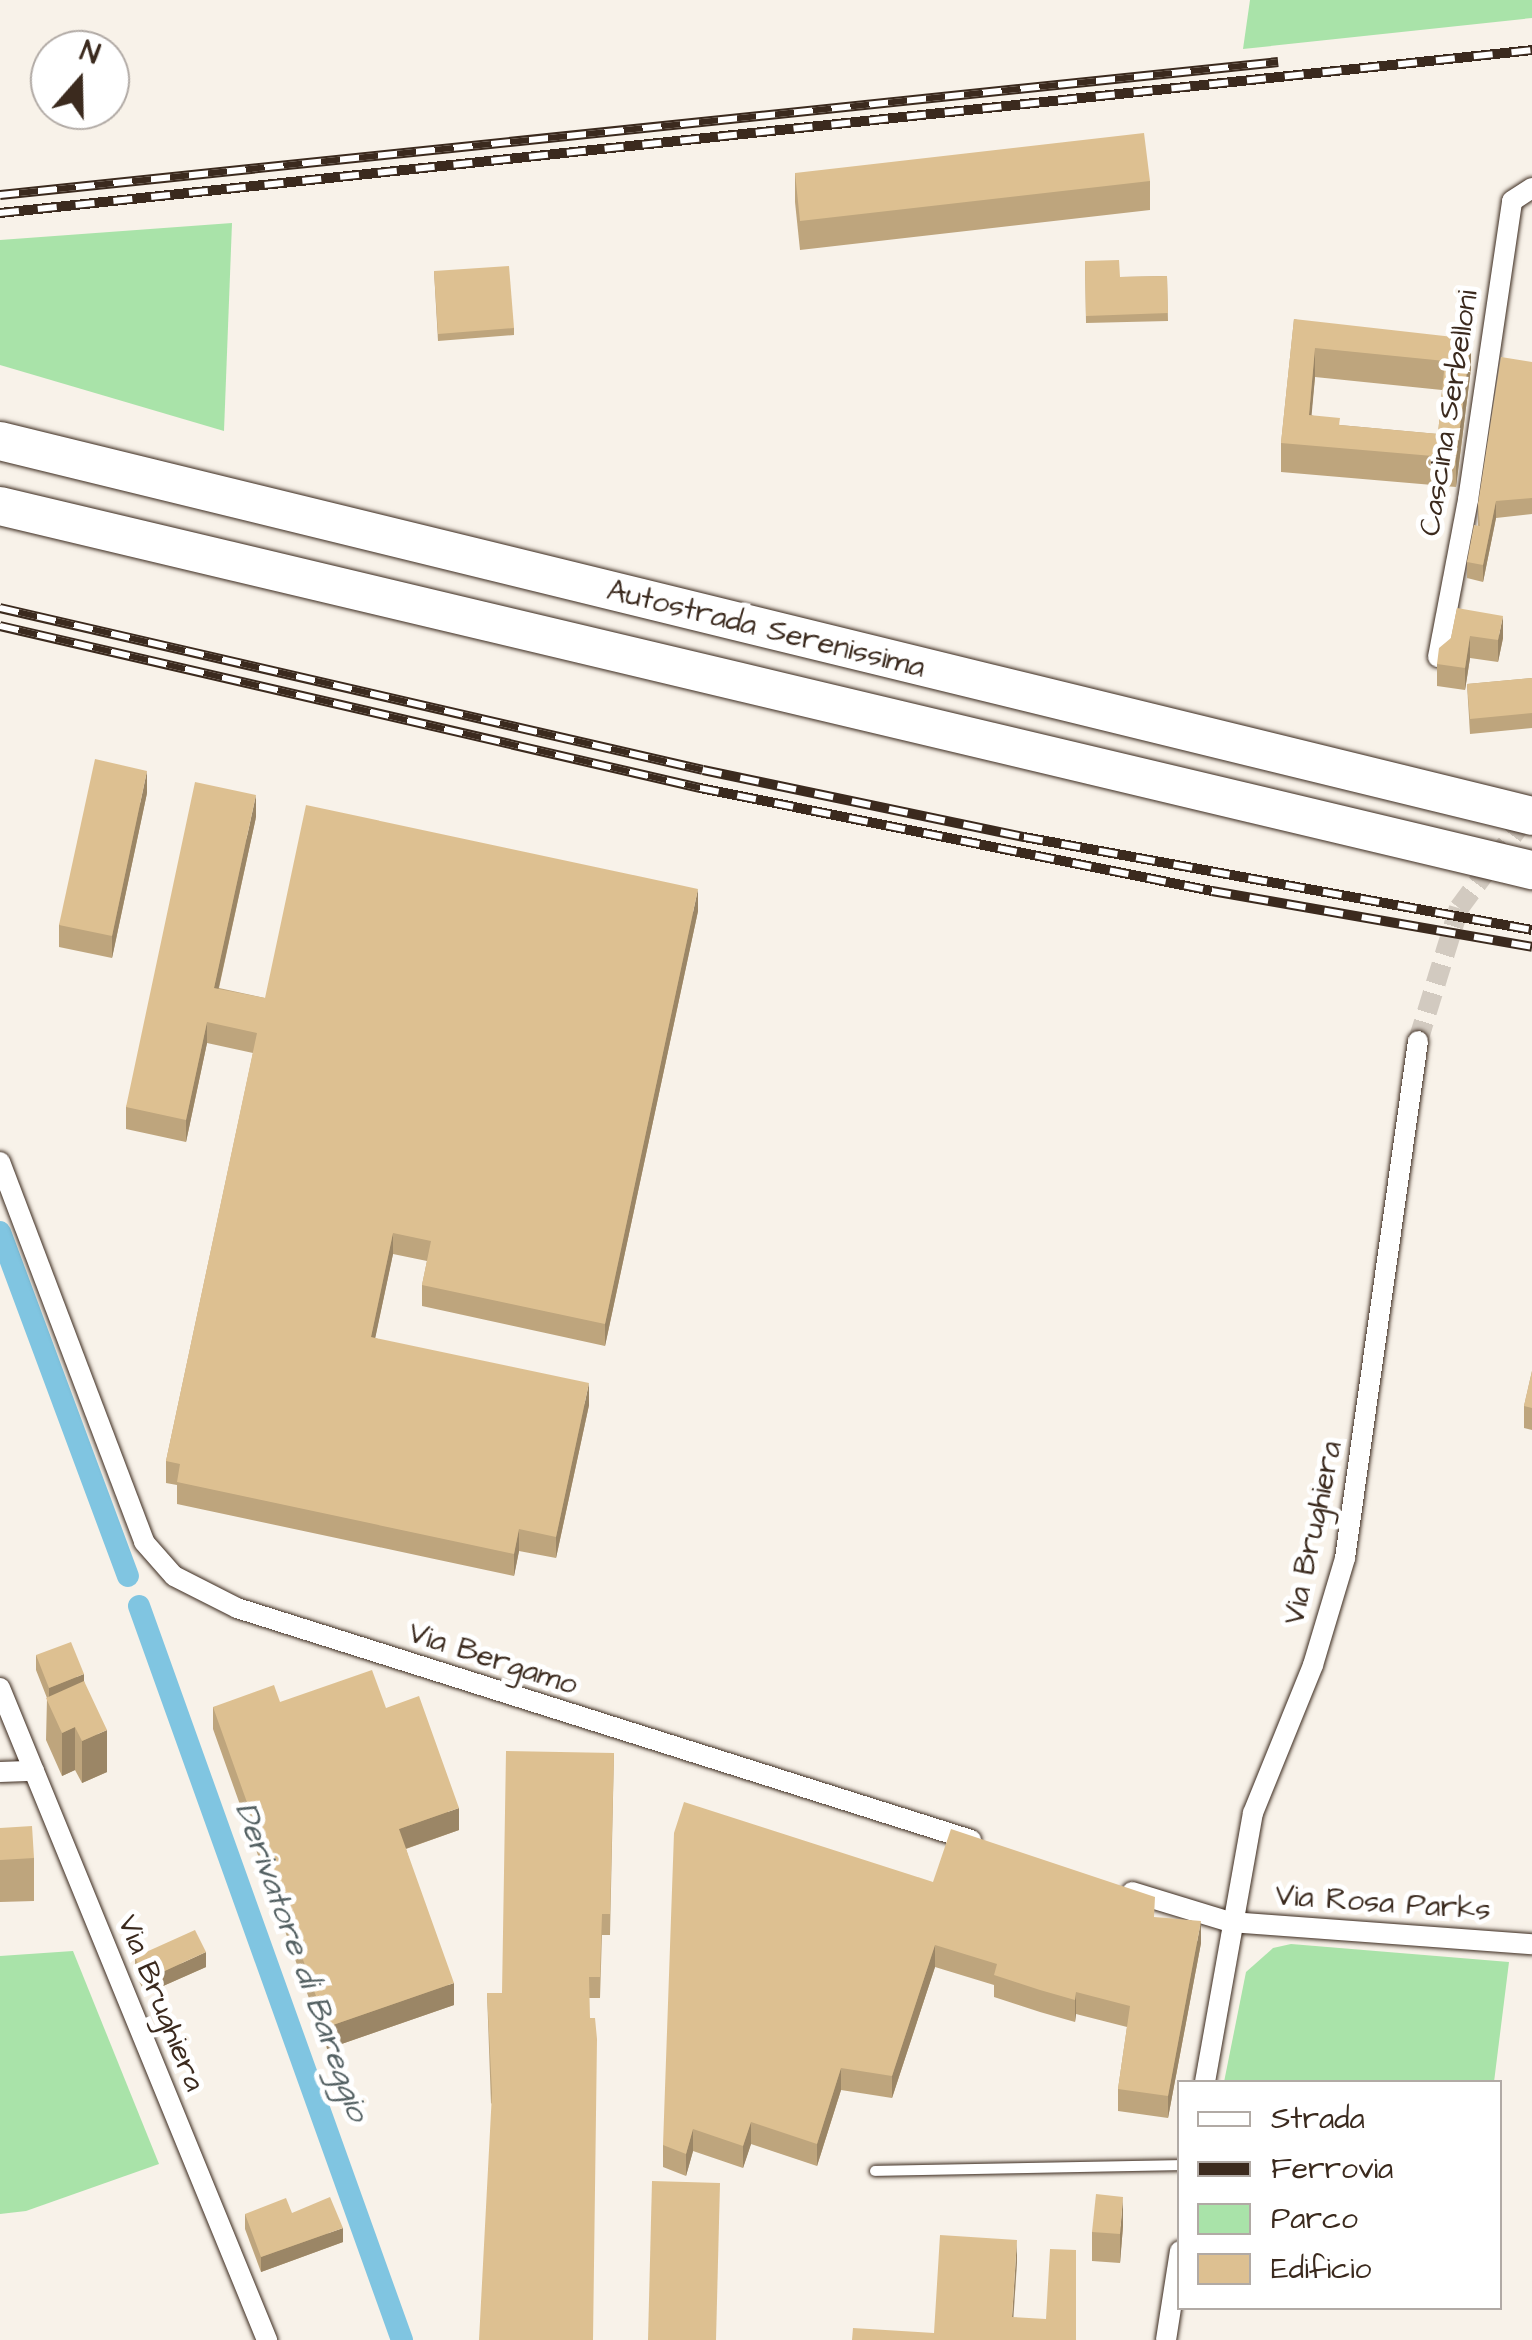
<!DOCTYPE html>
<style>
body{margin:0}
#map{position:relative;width:1532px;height:2340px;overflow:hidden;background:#f8f2e9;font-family:"Architects Daughter",sans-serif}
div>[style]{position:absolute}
.green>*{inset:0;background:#a9e3a9}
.canal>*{height:22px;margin:-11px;padding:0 11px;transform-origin:11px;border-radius:11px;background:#80c5e1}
.minor-tunnel>*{height:20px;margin-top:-10px;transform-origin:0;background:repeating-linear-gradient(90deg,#d2cac0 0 20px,transparent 0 30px)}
.roads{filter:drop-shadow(0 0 2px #3b2a1e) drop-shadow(0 0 2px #3b2a1e)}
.service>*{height:10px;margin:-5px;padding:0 5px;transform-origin:5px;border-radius:5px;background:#fff}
.minor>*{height:20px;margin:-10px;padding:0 10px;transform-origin:10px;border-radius:10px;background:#fff}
.motorway>*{height:38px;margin:-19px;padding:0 19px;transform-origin:19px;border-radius:19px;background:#fff}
.rail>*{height:10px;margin-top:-5px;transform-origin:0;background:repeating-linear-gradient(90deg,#fff 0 19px,#3b2a1e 0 38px);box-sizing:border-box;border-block:2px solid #3b2a1e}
.wall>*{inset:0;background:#bea57d}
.shaded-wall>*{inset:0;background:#9b8666}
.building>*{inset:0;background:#ddc091}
span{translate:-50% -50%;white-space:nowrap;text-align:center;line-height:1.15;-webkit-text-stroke:10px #fff;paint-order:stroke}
.street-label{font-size:30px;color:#3b2a1e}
.water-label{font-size:32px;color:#536062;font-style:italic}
.legend{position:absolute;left:1177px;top:2080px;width:325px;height:230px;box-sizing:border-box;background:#fff;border:2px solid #b1aaa5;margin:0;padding:12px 18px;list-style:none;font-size:30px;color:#3b2a1e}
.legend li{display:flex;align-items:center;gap:20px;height:50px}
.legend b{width:50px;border:2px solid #b1aaa5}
.north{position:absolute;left:30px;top:30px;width:100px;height:100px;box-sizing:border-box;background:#fff;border:2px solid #b1aaa5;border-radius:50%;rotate:20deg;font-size:28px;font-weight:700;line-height:40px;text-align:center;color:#3b2a1e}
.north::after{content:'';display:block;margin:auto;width:35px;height:45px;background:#3b2a1e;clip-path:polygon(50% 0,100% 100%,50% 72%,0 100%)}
</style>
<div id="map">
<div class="green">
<i style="clip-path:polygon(1250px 0,1532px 0,1532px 18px,1243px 49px)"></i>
<i style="clip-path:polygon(232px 223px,224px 431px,0 365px,0 240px)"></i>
<i style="clip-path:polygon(1291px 1944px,1509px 1962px,1494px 2082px,1224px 2082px,1246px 1972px,1273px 1948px)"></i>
<i style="clip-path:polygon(73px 1951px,159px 2164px,26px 2211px,0 2214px,0 1956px)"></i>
</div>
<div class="canal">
<i style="left:0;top:1232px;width:367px;rotate:69.6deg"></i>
<i style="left:139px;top:1606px;width:780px;rotate:70.29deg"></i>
</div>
<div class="minor-tunnel">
<i style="left:1418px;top:1041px;width:139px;rotate:-72.9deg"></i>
<i style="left:1459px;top:908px;width:119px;rotate:-53.5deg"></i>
</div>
<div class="roads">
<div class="service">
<i style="left:875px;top:2171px;width:305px;rotate:-1.1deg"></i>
</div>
<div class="minor">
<i style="left:1438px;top:657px;width:160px;rotate:-79.2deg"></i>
<i style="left:1468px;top:500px;width:302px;rotate:-81.6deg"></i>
<i style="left:1512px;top:201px;width:24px;rotate:-33deg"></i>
<i style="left:0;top:1162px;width:406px;rotate:69.2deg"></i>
<i style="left:144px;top:1542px;width:45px;rotate:48.6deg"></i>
<i style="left:174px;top:1576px;width:71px;rotate:26.9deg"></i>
<i style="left:237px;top:1608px;width:770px;rotate:17.54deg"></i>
<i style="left:0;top:1688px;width:705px;rotate:67.73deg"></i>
<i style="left:0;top:1772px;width:34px;rotate:-2deg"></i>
<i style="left:1132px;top:1892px;width:102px;rotate:17deg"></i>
<i style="left:1230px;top:1922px;width:303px;rotate:4.2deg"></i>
<i style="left:1205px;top:2082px;width:273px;rotate:-79.9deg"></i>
<i style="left:1253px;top:1813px;width:160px;rotate:-67.9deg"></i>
<i style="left:1313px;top:1665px;width:112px;rotate:-73.3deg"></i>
<i style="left:1345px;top:1558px;width:522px;rotate:-81.96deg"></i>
<i style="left:1166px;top:2340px;width:90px;rotate:-81.1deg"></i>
</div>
<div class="motorway">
<i style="left:0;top:441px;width:1577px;rotate:13.75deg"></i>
<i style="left:0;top:506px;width:1575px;rotate:13.37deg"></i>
</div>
</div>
<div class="rail">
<i style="left:0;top:195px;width:1285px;rotate:-5.94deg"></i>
<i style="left:0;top:213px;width:1541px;rotate:-6.07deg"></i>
<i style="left:0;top:608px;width:721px;rotate:12.98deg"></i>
<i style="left:703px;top:770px;width:328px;rotate:11.8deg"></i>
<i style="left:1024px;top:837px;width:516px;rotate:10.37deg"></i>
<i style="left:0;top:626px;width:719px;rotate:13.03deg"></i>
<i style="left:700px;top:788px;width:522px;rotate:11.37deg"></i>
<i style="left:1212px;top:891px;width:325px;rotate:9.9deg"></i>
</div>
<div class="wall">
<i style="clip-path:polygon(795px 173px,1150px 181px,1150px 210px,800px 250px,795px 202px)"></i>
<i style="clip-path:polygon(1085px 261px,1120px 277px,1167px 276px,1168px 321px,1086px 323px)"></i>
<i style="clip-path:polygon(434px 271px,514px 328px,514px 335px,438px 341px)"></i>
<i style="clip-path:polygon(evenodd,1294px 319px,1471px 368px,1456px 487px,1281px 472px,1281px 443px,1294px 319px,1315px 377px,1442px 390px,1438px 434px,1340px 425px,1311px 415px,1315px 377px)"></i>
<i style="clip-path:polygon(1532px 362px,1532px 514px,1496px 518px,1483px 582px,1467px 578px,1467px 562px,1478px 526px,1478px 504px)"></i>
<i style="clip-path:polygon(1457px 608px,1503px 638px,1498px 662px,1470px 658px,1465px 690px,1437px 686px,1437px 664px,1451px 638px)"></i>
<i style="clip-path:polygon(1532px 678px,1532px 728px,1470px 734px,1467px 684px)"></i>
<i style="clip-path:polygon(147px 793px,112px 958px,59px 947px,59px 925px)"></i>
<i style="clip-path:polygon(256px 817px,219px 988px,265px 998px,698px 911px,605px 1346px,422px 1306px,422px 1285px,427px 1261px,393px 1254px,375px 1338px,589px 1405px,556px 1558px,519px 1551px,514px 1576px,177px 1504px,177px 1485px,166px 1483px,166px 1461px,253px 1053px,207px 1043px,186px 1142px,126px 1129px,126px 1107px)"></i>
<i style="clip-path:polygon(1532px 1371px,1532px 1430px,1524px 1428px,1524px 1406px)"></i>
<i style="clip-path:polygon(36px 1655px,84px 1681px,107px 1772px,82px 1783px,75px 1770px,62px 1776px,46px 1740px,47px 1698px,36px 1670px)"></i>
<i style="clip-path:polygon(280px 1702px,386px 1708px,459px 1830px,406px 1849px,454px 2005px,327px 2049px,213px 1729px,213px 1707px)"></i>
<i style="clip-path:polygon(614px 1753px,610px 1935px,602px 1935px,600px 1998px,589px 1998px,491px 2104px,487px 1993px,502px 1993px)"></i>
<i style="clip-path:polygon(0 1828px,34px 1858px,34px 1901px,0 1902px)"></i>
<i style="clip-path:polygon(933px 1882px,1155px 1918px,1201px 1943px,1168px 2118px,1118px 2111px,1118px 2089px,1127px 2027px,1076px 2014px,1075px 2022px,1040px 2012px,994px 1997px,994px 1985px,935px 1967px,892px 2098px,841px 2090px,817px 2166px,751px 2144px,743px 2168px,693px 2151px,686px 2176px,663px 2167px,663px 2145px)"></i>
<i style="clip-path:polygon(135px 1957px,206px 1967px,145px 1994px,135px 1972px)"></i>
<i style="clip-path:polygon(292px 2213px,343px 2242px,261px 2272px,245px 2229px,245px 2214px)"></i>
<i style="clip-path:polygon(1123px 2226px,1120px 2263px,1092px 2261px,1092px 2232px)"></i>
</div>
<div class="shaded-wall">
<i style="clip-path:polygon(1471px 339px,1471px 368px,1456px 487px,1456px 458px)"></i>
<i style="clip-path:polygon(1315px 348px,1315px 377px,1309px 444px,1309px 415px)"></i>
<i style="clip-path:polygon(1496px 501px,1496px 518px,1483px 582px,1483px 565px)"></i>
<i style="clip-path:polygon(1503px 616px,1503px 638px,1498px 662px,1498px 640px)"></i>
<i style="clip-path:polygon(1470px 636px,1470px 658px,1465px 690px,1465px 668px)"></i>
<i style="clip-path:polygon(147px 771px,147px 793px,112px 958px,112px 936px)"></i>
<i style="clip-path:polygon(256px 795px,256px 817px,214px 1009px,214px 988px)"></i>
<i style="clip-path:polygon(698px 889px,698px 911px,605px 1346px,605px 1324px)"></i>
<i style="clip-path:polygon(207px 1022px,207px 1043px,186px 1142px,186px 1120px)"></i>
<i style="clip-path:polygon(393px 1233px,393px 1254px,371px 1358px,371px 1337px)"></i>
<i style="clip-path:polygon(589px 1383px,589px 1405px,556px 1558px,556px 1537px)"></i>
<i style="clip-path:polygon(519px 1529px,519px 1551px,514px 1576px,514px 1554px)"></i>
<i style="clip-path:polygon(84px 1674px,84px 1689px,49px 1703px,49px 1688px)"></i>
<i style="clip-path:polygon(75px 1727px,75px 1770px,62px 1776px,62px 1733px)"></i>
<i style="clip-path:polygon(107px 1730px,107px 1772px,82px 1783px,82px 1741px)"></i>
<i style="clip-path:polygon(459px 1808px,459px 1830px,399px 1851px,399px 1829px)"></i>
<i style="clip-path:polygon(1201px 1921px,1201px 1943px,1168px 2118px,1168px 2096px)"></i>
<i style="clip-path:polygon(935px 1945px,935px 1967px,892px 2098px,892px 2076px)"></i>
<i style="clip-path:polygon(206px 1952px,206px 1967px,145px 1994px,145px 1980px)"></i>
<i style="clip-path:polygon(454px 1983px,454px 2005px,327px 2049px,327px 2027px)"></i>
<i style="clip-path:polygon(1076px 1992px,1076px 2014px,1075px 2022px,1075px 2000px)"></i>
<i style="clip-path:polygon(841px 2068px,841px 2090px,817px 2166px,817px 2144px)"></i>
<i style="clip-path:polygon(751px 2122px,751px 2144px,743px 2168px,743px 2146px)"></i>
<i style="clip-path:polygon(693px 2129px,693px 2151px,686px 2176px,686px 2154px)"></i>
<i style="clip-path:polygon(1123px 2197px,1123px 2226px,1120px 2263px,1120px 2234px)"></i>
<i style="clip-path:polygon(343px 2228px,343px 2242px,261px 2272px,261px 2257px)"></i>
<i style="clip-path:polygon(1017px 2240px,1017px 2263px,1012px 2339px,1012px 2317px)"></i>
</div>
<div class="building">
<i style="clip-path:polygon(1144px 133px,1150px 181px,800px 221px,795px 173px)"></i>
<i style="clip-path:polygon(1119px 260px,1120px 277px,1167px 276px,1168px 313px,1086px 316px,1085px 261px)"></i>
<i style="clip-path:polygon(509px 266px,514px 328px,438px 334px,434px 271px)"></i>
<i style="clip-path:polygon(evenodd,1294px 319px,1471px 339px,1456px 458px,1281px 443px,1294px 319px,1315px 348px,1445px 361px,1438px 434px,1339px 425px,1340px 418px,1309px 415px,1315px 348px)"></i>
<i style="clip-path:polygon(1501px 357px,1532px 362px,1532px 498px,1496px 501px,1483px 565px,1467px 562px,1474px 525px,1480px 526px,1478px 504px)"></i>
<i style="clip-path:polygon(1457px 608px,1503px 616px,1498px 640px,1470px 636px,1465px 668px,1437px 664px,1439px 648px,1451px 638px)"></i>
<i style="clip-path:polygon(1532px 678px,1532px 713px,1470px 719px,1467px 684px)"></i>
<i style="clip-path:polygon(95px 759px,147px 771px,112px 936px,59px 925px)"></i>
<i style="clip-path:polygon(195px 782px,256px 795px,214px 988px,265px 998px,306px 805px,698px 889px,605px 1324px,422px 1285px,431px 1241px,393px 1233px,371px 1337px,589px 1383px,556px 1537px,519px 1529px,514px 1554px,177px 1482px,180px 1464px,166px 1461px,257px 1033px,207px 1022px,186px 1120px,126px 1107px)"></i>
<i style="clip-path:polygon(1532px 1371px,1532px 1408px,1524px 1406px)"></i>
<i style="clip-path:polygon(71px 1642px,84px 1674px,49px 1688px,36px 1655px)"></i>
<i style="clip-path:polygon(372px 1670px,386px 1708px,419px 1696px,459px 1808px,399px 1829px,454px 1983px,327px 2027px,213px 1707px,274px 1685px,280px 1702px)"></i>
<i style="clip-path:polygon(84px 1681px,107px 1730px,82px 1741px,75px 1727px,62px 1733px,46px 1698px)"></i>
<i style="clip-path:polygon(506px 1751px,614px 1753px,610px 1914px,602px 1914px,600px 1977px,589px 1977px,590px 2018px,595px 2018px,597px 2039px,593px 2340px,479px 2340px,492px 2093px,487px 1993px,502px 1993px)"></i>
<i style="clip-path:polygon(684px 1802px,933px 1882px,951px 1829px,1155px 1897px,1154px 1917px,1201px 1921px,1168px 2096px,1118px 2089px,1130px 2006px,1076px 1992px,1075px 2000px,1040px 1990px,994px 1975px,997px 1964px,935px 1945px,892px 2076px,841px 2068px,817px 2144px,751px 2122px,743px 2146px,693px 2129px,686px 2154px,663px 2145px,674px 1833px)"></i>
<i style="clip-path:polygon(32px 1826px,34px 1858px,0 1860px,0 1828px)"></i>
<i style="clip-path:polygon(195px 1930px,206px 1952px,145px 1980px,135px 1957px)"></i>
<i style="clip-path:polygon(652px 2181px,720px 2183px,716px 2340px,648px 2340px)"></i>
<i style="clip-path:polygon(1096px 2194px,1123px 2197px,1120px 2234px,1092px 2232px)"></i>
<i style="clip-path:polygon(330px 2197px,343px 2228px,261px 2257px,245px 2214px,286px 2198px,292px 2213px)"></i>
<i style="clip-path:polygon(940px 2235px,1017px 2240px,1012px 2317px,1046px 2319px,1050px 2249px,1076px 2250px,1076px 2340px,852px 2340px,853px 2328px,934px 2333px)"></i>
</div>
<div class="street-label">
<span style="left:1449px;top:413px;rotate:-81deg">Cascina Serbelloni</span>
<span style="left:766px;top:629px;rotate:14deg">Autostrada Serenissima</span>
<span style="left:1313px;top:1533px;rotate:-78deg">Via Brughiera</span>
<span style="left:493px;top:1659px;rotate:18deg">Via Bergamo</span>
<span style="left:1383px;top:1903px;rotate:4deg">Via Rosa Parks</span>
<span style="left:161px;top:2003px;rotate:68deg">Via Brughiera</span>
</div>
<div class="water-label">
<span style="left:301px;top:1962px;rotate:70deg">Derivatore di Bareggio</span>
</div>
<ul class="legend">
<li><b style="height:12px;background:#fff"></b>Strada</li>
<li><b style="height:12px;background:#3b2a1e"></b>Ferrovia</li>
<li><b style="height:28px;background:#a9e3a9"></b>Parco</li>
<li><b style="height:28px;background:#ddc091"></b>Edificio</li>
</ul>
<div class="north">N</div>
</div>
